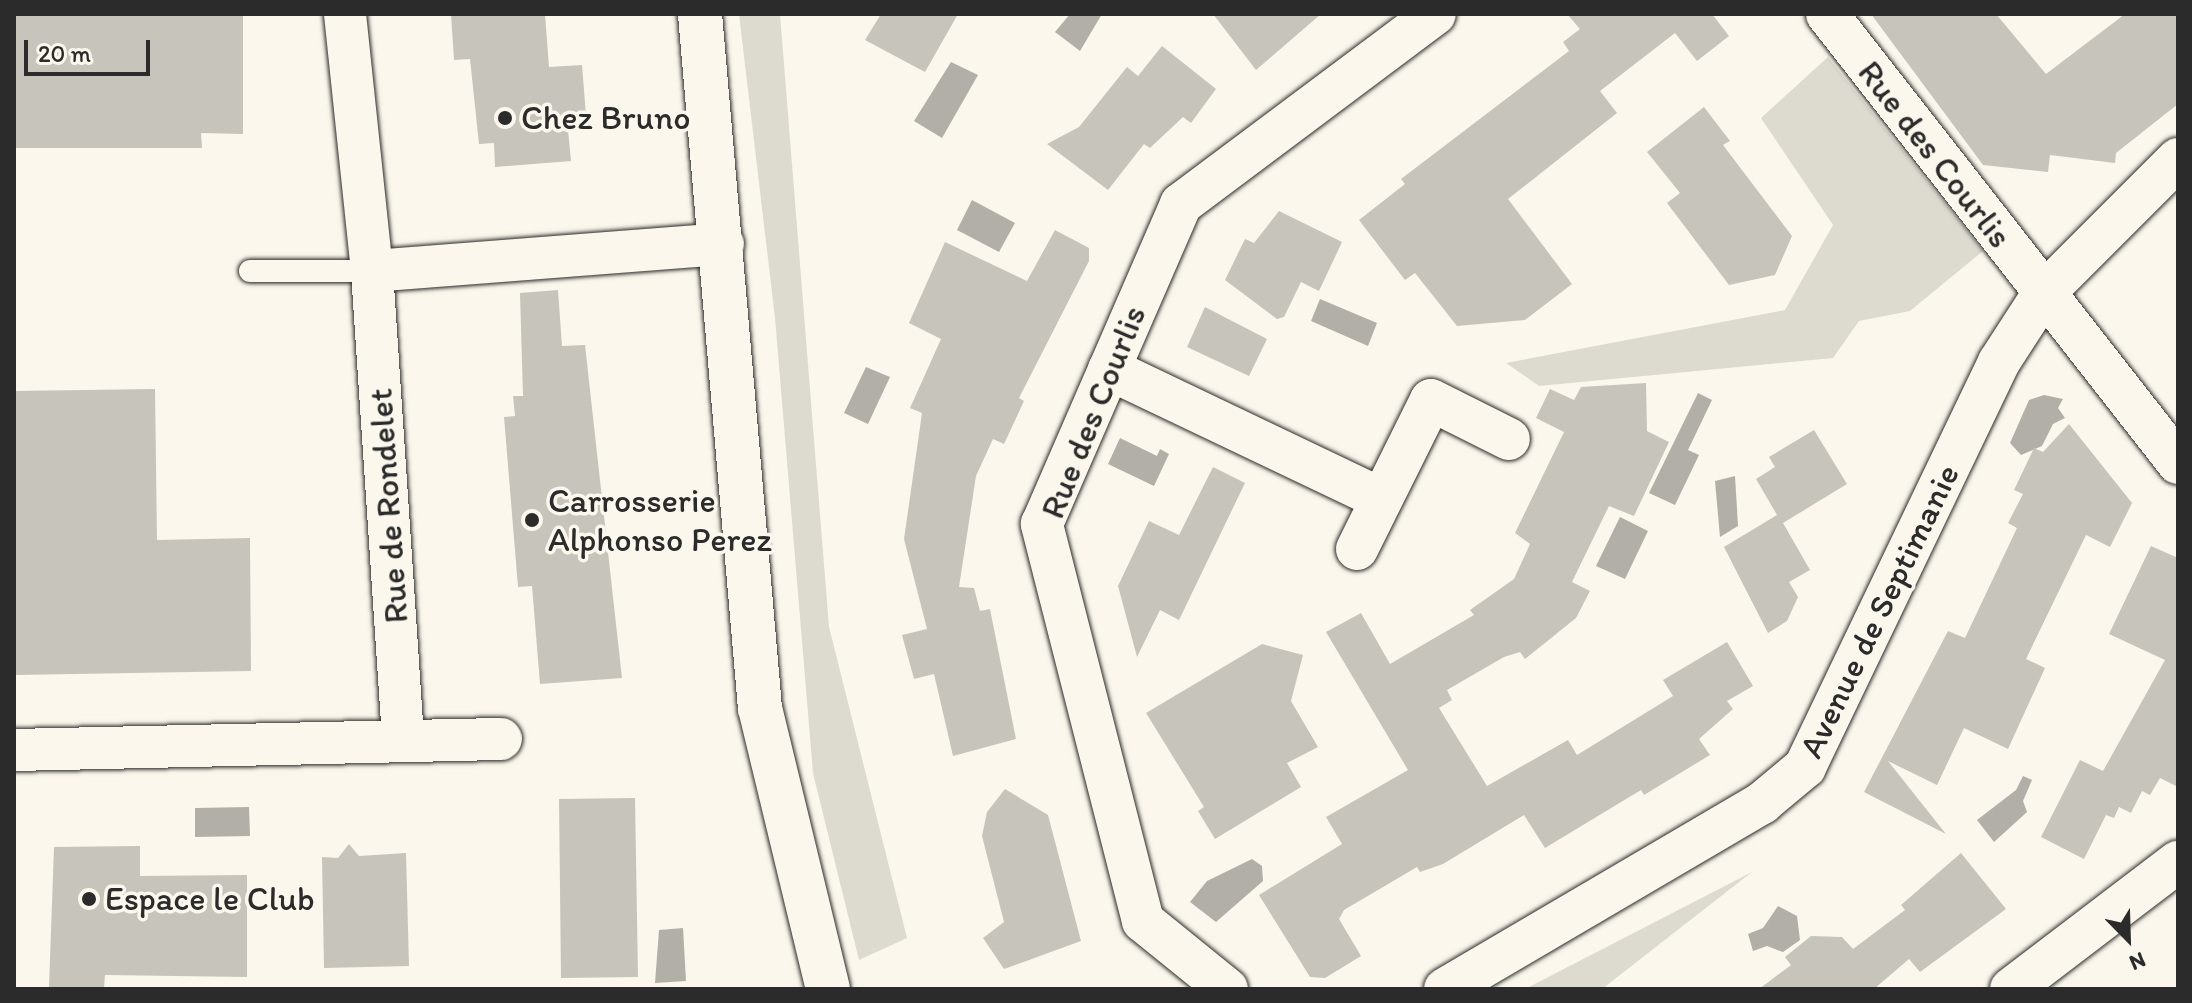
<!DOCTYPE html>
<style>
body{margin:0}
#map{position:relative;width:2192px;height:1003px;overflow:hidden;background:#fbf7ec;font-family:Itim,sans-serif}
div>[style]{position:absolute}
.green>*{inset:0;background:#dddad0}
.water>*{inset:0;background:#b1afa7}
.building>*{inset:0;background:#c7c4bc}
.roads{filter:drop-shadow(0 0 2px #2b2b2b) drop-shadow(0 0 2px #2b2b2b)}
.lane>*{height:22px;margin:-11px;padding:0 11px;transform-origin:11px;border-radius:11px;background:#fbf7ec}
.street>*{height:42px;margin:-21px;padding:0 21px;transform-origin:21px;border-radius:21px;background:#fbf7ec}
.secondary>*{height:44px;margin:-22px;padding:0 22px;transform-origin:22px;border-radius:22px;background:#fbf7ec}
.dots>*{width:22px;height:22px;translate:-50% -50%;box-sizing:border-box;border:4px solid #fbf7ec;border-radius:50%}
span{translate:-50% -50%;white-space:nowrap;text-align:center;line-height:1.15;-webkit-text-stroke:7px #fbf7ec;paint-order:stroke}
.poi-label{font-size:34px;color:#2b2b2b}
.left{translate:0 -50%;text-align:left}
.street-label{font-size:34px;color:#2b2b2b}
.frame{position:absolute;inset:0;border:16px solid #2b2b2b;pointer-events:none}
.north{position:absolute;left:2088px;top:899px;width:80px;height:80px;-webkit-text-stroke:6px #fbf7ec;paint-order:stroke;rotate:157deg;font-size:22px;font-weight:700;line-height:32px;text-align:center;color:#2b2b2b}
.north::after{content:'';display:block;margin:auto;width:28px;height:36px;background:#2b2b2b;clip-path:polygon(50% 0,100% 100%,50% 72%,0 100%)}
.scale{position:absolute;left:24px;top:40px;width:126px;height:36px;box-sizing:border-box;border:4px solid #2b2b2b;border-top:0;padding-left:10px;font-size:24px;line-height:28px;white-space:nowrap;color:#2b2b2b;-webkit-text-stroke:6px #fbf7ec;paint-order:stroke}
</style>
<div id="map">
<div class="green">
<i style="clip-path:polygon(739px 14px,780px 14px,829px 627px,907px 938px,859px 960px,813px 773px,775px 318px)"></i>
<i style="clip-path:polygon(1828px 57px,1983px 251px,1910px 311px,1859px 321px,1833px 358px,1539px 386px,1506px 363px,1785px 310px,1833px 225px,1761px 118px)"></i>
<i style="clip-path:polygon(1752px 872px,1602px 989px,1525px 989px)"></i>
</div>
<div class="water">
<i style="clip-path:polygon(1070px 14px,1102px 14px,1080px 51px,1055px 32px)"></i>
<i style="clip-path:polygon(951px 62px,978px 75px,942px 138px,914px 121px)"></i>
<i style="clip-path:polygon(972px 200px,1015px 223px,999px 252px,957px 230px)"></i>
<i style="clip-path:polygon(1320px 299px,1377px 323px,1368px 346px,1311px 321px)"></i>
<i style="clip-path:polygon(866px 367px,890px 377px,868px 424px,844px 413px)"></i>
<i style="clip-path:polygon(1698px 393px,1712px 400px,1688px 450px,1699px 455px,1675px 505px,1649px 493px)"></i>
<i style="clip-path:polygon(2044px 395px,2063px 399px,2058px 408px,2065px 418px,2053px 424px,2042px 446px,2021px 455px,2010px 443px,2029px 400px)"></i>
<i style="clip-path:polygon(1120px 438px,1157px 456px,1160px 449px,1169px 454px,1154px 486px,1108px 464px)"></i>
<i style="clip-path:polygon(1735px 476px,1738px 526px,1720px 537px,1715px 481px)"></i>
<i style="clip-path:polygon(1620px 517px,1648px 531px,1625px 579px,1596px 566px)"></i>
<i style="clip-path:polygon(2023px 776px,2032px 780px,2023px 801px,2027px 812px,1994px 842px,1977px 820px,2016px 790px)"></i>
<i style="clip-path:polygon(249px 807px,250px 836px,195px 837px,195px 808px)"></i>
<i style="clip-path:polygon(1252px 859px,1262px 866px,1263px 881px,1216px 922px,1190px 902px,1207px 881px)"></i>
<i style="clip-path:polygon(1778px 906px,1797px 916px,1800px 940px,1783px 952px,1767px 946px,1753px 951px,1748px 934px,1763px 928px)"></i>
<i style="clip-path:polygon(683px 928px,686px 981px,655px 983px,659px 930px)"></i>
</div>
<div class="building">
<i style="clip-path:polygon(14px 14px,243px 14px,243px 134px,201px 133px,202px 148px,14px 148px)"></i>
<i style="clip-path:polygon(451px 14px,545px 14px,549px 67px,582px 65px,587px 128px,568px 130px,571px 161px,495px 167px,494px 143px,479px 144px,470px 59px,454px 60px)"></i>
<i style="clip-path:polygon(881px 14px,958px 14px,925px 72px,865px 40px)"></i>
<i style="clip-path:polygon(1213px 14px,1321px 14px,1256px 70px)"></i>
<i style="clip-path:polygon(1567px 14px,1712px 14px,1729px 36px,1697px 61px,1675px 33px,1600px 91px,1617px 113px,1508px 199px,1572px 284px,1525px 320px,1457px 326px,1415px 273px,1405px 280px,1359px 220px,1405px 184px,1401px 179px,1569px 51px,1563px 42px,1580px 29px)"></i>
<i style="clip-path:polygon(1871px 14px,1996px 14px,2046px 74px,2125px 14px,2178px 14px,2178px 104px,2116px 153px,2115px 163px,2050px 155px,2048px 172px,1983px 165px)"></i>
<i style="clip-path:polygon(1162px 46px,1216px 89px,1191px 123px,1183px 117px,1150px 148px,1144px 144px,1108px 190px,1047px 144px,1079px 127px,1127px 67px,1138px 76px)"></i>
<i style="clip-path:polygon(1704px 107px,1730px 141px,1723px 145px,1792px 236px,1775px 275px,1729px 285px,1667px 203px,1680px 193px,1647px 152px)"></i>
<i style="clip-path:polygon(1279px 211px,1342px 242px,1319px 291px,1301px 282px,1284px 317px,1277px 319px,1225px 280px,1245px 239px,1254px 243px)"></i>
<i style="clip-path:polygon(1055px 230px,1089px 248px,1089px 261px,1019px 398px,1024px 401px,1004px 444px,993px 439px,976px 476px,959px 587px,974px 588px,980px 611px,990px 609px,1016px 739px,953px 756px,934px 674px,914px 679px,902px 635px,927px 629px,904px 539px,922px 413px,910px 408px,941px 339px,909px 323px,945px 242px,1027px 281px)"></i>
<i style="clip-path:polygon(558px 290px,562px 346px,585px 345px,622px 678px,540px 684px,532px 586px,518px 587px,504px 417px,515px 416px,513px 396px,523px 396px,520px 293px)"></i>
<i style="clip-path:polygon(1205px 307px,1267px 339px,1249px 376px,1187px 347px)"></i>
<i style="clip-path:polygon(1646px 383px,1647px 431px,1669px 442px,1634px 516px,1609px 506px,1572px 582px,1590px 591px,1576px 618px,1525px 659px,1520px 652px,1504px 657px,1447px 690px,1452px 700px,1439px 708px,1487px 786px,1568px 740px,1577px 755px,1673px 696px,1663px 680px,1727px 642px,1753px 686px,1727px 701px,1733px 709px,1699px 739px,1710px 755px,1644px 795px,1641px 790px,1545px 848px,1524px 815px,1443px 864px,1420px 872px,1417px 867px,1344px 910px,1339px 919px,1361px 956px,1325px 978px,1310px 977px,1259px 895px,1342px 844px,1326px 817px,1408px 770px,1326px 632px,1361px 613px,1390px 664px,1474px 615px,1470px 610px,1514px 579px,1530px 544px,1515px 533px,1564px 432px,1536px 418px,1550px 389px,1574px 400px,1581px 387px)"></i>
<i style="clip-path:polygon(155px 389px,157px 540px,250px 538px,251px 671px,14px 675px,14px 391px)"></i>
<i style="clip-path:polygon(2069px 424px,2132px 503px,2110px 547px,2086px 535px,2026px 659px,2045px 668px,2008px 749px,1964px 728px,1937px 785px,1888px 761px,1946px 834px,1864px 792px,1948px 631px,1965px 638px,2017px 528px,2008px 523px,2023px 494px,2014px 490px,2034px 448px,2043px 452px)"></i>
<i style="clip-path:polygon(1814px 430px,1847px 484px,1783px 523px,1810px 570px,1789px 582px,1798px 597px,1787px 621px,1768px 633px,1724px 547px,1777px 515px,1756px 479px,1775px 467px,1769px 457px)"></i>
<i style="clip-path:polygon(1213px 467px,1245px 483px,1179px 620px,1160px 610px,1137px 657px,1118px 586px,1149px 521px,1179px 535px)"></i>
<i style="clip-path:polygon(2151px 546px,2178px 558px,2178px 787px,2160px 778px,2150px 795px,2142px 791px,2131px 813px,2119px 807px,2114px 818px,2106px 815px,2084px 859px,2041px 837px,2080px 760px,2103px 771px,2165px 660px,2109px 634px)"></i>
<i style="clip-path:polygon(1262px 644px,1303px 655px,1291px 701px,1318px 747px,1287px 763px,1301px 787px,1215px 839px,1198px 811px,1204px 807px,1146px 713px)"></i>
<i style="clip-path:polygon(1005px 789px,1048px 815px,1081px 941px,1004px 969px,983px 938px,1004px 922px,982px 836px,987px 812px)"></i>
<i style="clip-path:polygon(635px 798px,638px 977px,561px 978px,559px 799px)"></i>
<i style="clip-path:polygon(349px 844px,359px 856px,406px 853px,409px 966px,324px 968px,322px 857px,338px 858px)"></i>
<i style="clip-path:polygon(140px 846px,140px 876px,247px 875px,247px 977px,105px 975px,104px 988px,49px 987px,54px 847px)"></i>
<i style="clip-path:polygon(1961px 853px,2006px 909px,1920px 972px,1909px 959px,1874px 989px,1759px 989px,1791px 965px,1785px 957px,1811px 936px,1842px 937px,1853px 949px,1905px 910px,1901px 905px)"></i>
</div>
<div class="roads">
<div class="lane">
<i style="left:250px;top:271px;width:122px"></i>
</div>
<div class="street">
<i style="left:345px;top:14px;width:258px;rotate:84deg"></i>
<i style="left:372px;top:271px;width:471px;rotate:86.2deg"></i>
<i style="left:1827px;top:14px;width:570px;rotate:51.98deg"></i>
<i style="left:372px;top:271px;width:352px;rotate:-4.4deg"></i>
<i style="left:1109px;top:369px;width:301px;rotate:25.5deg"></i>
<i style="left:1357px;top:549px;width:166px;rotate:-63.6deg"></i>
<i style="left:1431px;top:400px;width:87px;rotate:26.6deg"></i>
<i style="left:14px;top:750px;width:487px;rotate:-1.3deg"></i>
<i style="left:1227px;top:989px;width:108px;rotate:-141deg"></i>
<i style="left:1143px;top:921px;width:410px;rotate:-104.3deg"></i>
<i style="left:1042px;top:524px;width:349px;rotate:-66.5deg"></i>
<i style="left:1181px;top:204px;width:317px;rotate:-36.8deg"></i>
<i style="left:1445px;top:989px;width:368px;rotate:-30.4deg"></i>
<i style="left:1762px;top:803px;width:56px;rotate:-39.9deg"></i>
<i style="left:1805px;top:767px;width:449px;rotate:-64.4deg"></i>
<i style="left:1999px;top:362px;width:81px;rotate:-57.1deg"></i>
<i style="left:2043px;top:294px;width:191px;rotate:-45deg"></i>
<i style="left:2011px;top:989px;width:210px;rotate:-37.3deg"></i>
</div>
<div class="secondary">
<i style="left:700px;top:14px;width:697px;rotate:85.06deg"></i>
<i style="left:760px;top:708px;width:289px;rotate:76.4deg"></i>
</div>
</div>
<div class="dots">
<i style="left:505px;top:118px;background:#2b2b2b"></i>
<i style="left:532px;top:520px;background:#2b2b2b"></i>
<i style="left:89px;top:899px;background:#2b2b2b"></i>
</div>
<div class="poi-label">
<span class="left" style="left:521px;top:118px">Chez Bruno</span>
<span class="left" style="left:548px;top:520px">Carrosserie<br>Alphonso Perez</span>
<span class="left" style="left:105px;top:899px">Espace le Club</span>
</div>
<div class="street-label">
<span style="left:1935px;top:154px;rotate:52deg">Rue des Courlis</span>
<span style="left:1093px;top:412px;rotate:-68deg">Rue des Courlis</span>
<span style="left:388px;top:506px;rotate:-94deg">Rue de Rondelet</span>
<span style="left:1879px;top:611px;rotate:-64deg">Avenue de Septimanie</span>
</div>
<div class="frame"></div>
<div class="north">N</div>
<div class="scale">20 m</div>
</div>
